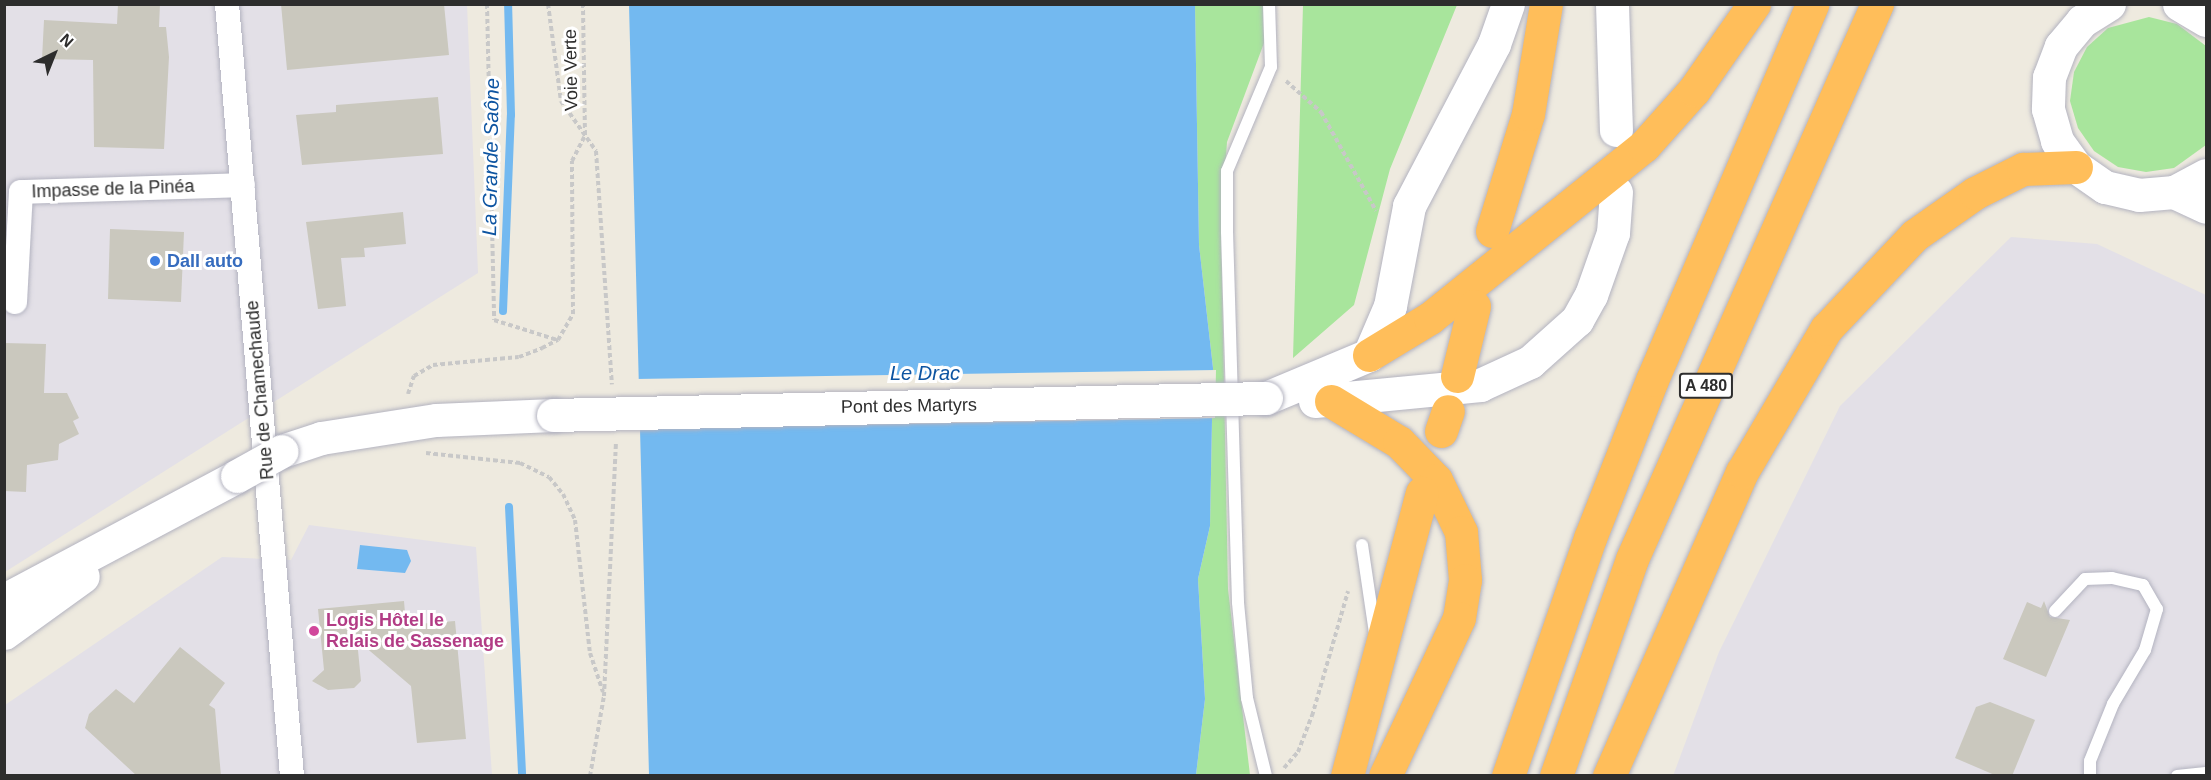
<!DOCTYPE html>
<meta charset="utf-8">
<style>
body{margin:0}
#map{position:relative;width:2211px;height:780px;overflow:hidden;background:#eeeadf;font-family:Helvetica,sans-serif}
div>[style]{position:absolute}
.industrial>*{inset:0;background:#e3e0e7}
.green>*{inset:0;background:#a8e59c}
.water>*{inset:0;background:#73b9f0}
.pier>*{inset:0;background:#eeeadf}
.stream>*{height:8px;margin:-4px;padding:0 4px;transform-origin:4px;border-radius:4px;background:#73b9f0}
.building>*{inset:0;background:#cac8be}
.path>*{height:4px;margin-top:-2px;transform-origin:0;background:repeating-linear-gradient(90deg,#c8c8c8 0 4.5px,transparent 0 7.5px)}
.roads{filter:drop-shadow(0 0 2px #b3b3c0) drop-shadow(0 0 2px #b3b3c0)}
.lane>*{height:12px;margin:-6px;padding:0 6px;transform-origin:6px;border-radius:6px;background:#fff}
.street>*{height:24px;margin:-12px;padding:0 12px;transform-origin:12px;border-radius:12px;background:#fff}
.secondary>*{height:33px;margin:-16.5px;padding:0 16.5px;transform-origin:16.5px;border-radius:16.5px;background:#fff}
.highway>*{height:33px;margin:-16.5px;padding:0 16.5px;transform-origin:16.5px;border-radius:16.5px;background:#ffbe5a}
.bridges{filter:drop-shadow(0 0 2px #b3b3c0) drop-shadow(0 0 2px #b3b3c0)}
.secondary-bridge>*{height:33px;margin:-16.5px;padding:0 16.5px;transform-origin:16.5px;border-radius:16.5px;background:#fff}
.dots>*{width:16px;height:16px;translate:-50% -50%;box-sizing:border-box;border:3px solid #fff;border-radius:50%}
span{translate:-50% -50%;white-space:nowrap;text-align:center;line-height:1.15;-webkit-text-stroke:6px #fff;paint-order:stroke}
.shield-label span{padding:2px 4px;background:#fff;border:2px solid;border-radius:4px;-webkit-text-stroke-width:0}
.shield-label{font-size:16px;color:#2d2d2d;font-weight:700}
.street-label{font-size:18px;color:#2d2d2d}
.shop-label{font-size:18px;color:#366cbe;font-weight:700}
.left{translate:0 -50%;text-align:left}
.hotel-label{font-size:18px;color:#b23c85;font-weight:700}
.water-label{font-size:20px;color:#0d54a1;font-style:italic}
.frame{position:absolute;inset:0;border:6px solid #2d2d2d;pointer-events:none}
.north{position:absolute;left:24px;top:24px;width:60px;height:60px;-webkit-text-stroke:4px #fff;paint-order:stroke;rotate:43deg;font-size:16px;font-weight:700;line-height:24px;text-align:center;color:#2d2d2d}
.north::after{content:'';display:block;margin:auto;width:21px;height:27px;background:#2d2d2d;clip-path:polygon(50% 0,100% 100%,50% 72%,0 100%)}
</style>
<div id="map">
<div class="industrial">
<i style="clip-path:polygon(5px 5px,467px 5px,478px 273px,5px 572px)"></i>
<i style="clip-path:polygon(2011px 237px,2097px 244px,2206px 295px,2206px 775px,1673px 776px,1719px 652px,1840px 406px)"></i>
<i style="clip-path:polygon(309px 525px,476px 547px,492px 775px,5px 776px,5px 705px,222px 557px,291px 560px)"></i>
</div>
<div class="green">
<i style="clip-path:polygon(1195px 5px,1263px 5px,1264px 43px,1227px 142px,1221px 227px,1228px 589px,1250px 775px,1196px 775px,1205px 699px,1198px 579px,1210px 526px,1213px 368px,1199px 245px)"></i>
<i style="clip-path:polygon(1303px 5px,1457px 5px,1390px 169px,1354px 305px,1293px 358px)"></i>
<i style="clip-path:polygon(2149px 17px,2177px 24px,2206px 46px,2206px 145px,2174px 168px,2146px 172px,2118px 167px,2094px 151px,2078px 128px,2070px 101px,2074px 72px,2087px 47px,2108px 28px)"></i>
</div>
<div class="water">
<i style="clip-path:polygon(629px 5px,1195px 5px,1199px 245px,1213px 368px,1210px 526px,1198px 579px,1205px 699px,1196px 775px,649px 775px)"></i>
<i style="clip-path:polygon(360px 545px,407px 550px,411px 561px,405px 573px,357px 569px)"></i>
</div>
<div class="pier">
<i style="clip-path:polygon(1216px 370px,1215px 418px,637px 429px,635px 379px)"></i>
</div>
<div class="stream">
<i style="left:503px;top:311px;width:196px;rotate:-87.7deg"></i>
<i style="left:511px;top:115px;width:111px;rotate:-91.5deg"></i>
<i style="left:509px;top:507px;width:269px;rotate:87.2deg"></i>
</div>
<div class="building">
<i style="clip-path:polygon(118px 4px,160px 4px,159px 27px,166px 27px,169px 57px,164px 149px,94px 147px,93px 60px,42px 59px,44px 20px,117px 24px)"></i>
<i style="clip-path:polygon(281px 4px,444px 4px,449px 55px,287px 70px)"></i>
<i style="clip-path:polygon(438px 97px,443px 154px,302px 165px,296px 115px,336px 112px,336px 105px)"></i>
<i style="clip-path:polygon(403px 212px,406px 244px,364px 248px,365px 257px,341px 258px,346px 306px,318px 309px,306px 222px)"></i>
<i style="clip-path:polygon(110px 229px,184px 232px,181px 302px,108px 299px)"></i>
<i style="clip-path:polygon(4px 343px,46px 344px,44px 393px,67px 393px,79px 418px,73px 421px,79px 434px,59px 444px,58px 460px,27px 465px,26px 492px,4px 491px)"></i>
<i style="clip-path:polygon(404px 601px,406px 625px,455px 621px,466px 739px,417px 743px,411px 686px,357px 640px,361px 681px,354px 688px,328px 690px,312px 681px,324px 670px,318px 609px)"></i>
<i style="clip-path:polygon(2044px 601px,2050px 617px,2070px 620px,2046px 677px,2003px 659px,2027px 602px,2041px 608px)"></i>
<i style="clip-path:polygon(180px 647px,225px 683px,209px 705px,215px 709px,221px 776px,137px 776px,85px 728px,89px 714px,116px 689px,134px 703px)"></i>
<i style="clip-path:polygon(1990px 702px,2035px 720px,2012px 776px,1997px 776px,1955px 758px,1976px 707px)"></i>
</div>
<div class="path">
<i style="left:487px;top:4px;width:316px;rotate:88.7deg"></i>
<i style="left:494px;top:320px;width:66px;rotate:17.6deg"></i>
<i style="left:548px;top:4px;width:98px;rotate:82.4deg"></i>
<i style="left:561px;top:101px;width:61px;rotate:55deg"></i>
<i style="left:596px;top:151px;width:234px;rotate:86.1deg"></i>
<i style="left:1286px;top:81px;width:47px;rotate:41.5deg"></i>
<i style="left:1321px;top:112px;width:113px;rotate:60.9deg"></i>
<i style="left:408px;top:394px;width:19px;rotate:-72deg"></i>
<i style="left:414px;top:376px;width:22px;rotate:-30deg"></i>
<i style="left:433px;top:365px;width:86px;rotate:-5.3deg"></i>
<i style="left:519px;top:357px;width:25px;rotate:-21deg"></i>
<i style="left:542px;top:348px;width:18px;rotate:-27deg"></i>
<i style="left:558px;top:340px;width:30px;rotate:-60deg"></i>
<i style="left:573px;top:314px;width:153px;rotate:-90.4deg"></i>
<i style="left:572px;top:161px;width:29px;rotate:-63deg"></i>
<i style="left:585px;top:135px;width:131px;rotate:-90.9deg"></i>
<i style="left:426px;top:453px;width:95px;rotate:6.1deg"></i>
<i style="left:520px;top:463px;width:32px;rotate:26deg"></i>
<i style="left:549px;top:477px;width:22px;rotate:51deg"></i>
<i style="left:563px;top:494px;width:29px;rotate:65deg"></i>
<i style="left:575px;top:520px;width:134px;rotate:83.6deg"></i>
<i style="left:590px;top:653px;width:41px;rotate:71.6deg"></i>
<i style="left:1284px;top:768px;width:21px;rotate:-49deg"></i>
<i style="left:1298px;top:752px;width:39px;rotate:-69deg"></i>
<i style="left:1312px;top:716px;width:130px;rotate:-73.9deg"></i>
<i style="left:590px;top:776px;width:81px;rotate:-80.1deg"></i>
<i style="left:604px;top:696px;width:254px;rotate:-87.3deg"></i>
</div>
<div class="roads">
<div class="lane">
<i style="left:1362px;top:545px;width:89px;rotate:81.6deg"></i>
<i style="left:2055px;top:611px;width:44px;rotate:-46.8deg"></i>
<i style="left:2085px;top:579px;width:27px;rotate:-2deg"></i>
<i style="left:2112px;top:578px;width:32px;rotate:13deg"></i>
<i style="left:2143px;top:585px;width:28px;rotate:60deg"></i>
<i style="left:2157px;top:609px;width:43px;rotate:106.3deg"></i>
<i style="left:2145px;top:650px;width:63px;rotate:120.7deg"></i>
<i style="left:2113px;top:704px;width:61px;rotate:112deg"></i>
<i style="left:2090px;top:761px;width:15px;rotate:90deg"></i>
<i style="left:1266px;top:776px;width:80px;rotate:-103.7deg"></i>
<i style="left:1247px;top:698px;width:96px;rotate:-95.4deg"></i>
<i style="left:1238px;top:602px;width:370px;rotate:-91.7deg"></i>
<i style="left:1227px;top:232px;width:61px;rotate:-90deg"></i>
<i style="left:1227px;top:171px;width:113px;rotate:-67.1deg"></i>
<i style="left:1271px;top:67px;width:63px;rotate:-91.8deg"></i>
<i style="left:2177px;top:776px;width:29px;rotate:-6deg"></i>
</div>
<div class="street">
<i style="left:227px;top:4px;width:775px;rotate:85.19deg"></i>
<i style="left:15px;top:302px;width:110px;rotate:-86.9deg"></i>
<i style="left:21px;top:192px;width:222px;rotate:-1.8deg"></i>
</div>
<div class="secondary">
<i style="left:1612px;top:4px;width:126px;rotate:88.2deg"></i>
<i style="left:2109px;top:4px;width:32px;rotate:148deg"></i>
<i style="left:2082px;top:21px;width:33px;rotate:130deg"></i>
<i style="left:2061px;top:46px;width:33px;rotate:111deg"></i>
<i style="left:2049px;top:77px;width:32px;rotate:92deg"></i>
<i style="left:2048px;top:109px;width:33px;rotate:74deg"></i>
<i style="left:2057px;top:141px;width:32px;rotate:54deg"></i>
<i style="left:2076px;top:167px;width:35px;rotate:35deg"></i>
<i style="left:2105px;top:187px;width:35px;rotate:13deg"></i>
<i style="left:2139px;top:195px;width:35px;rotate:-5deg"></i>
<i style="left:2174px;top:192px;width:36px;rotate:-28deg"></i>
<i style="left:2179px;top:4px;width:31px;rotate:31deg"></i>
<i style="left:2174px;top:192px;width:35px;rotate:25deg"></i>
<i style="left:1266px;top:398px;width:112px;rotate:-22.7deg"></i>
<i style="left:1369px;top:355px;width:53px;rotate:-66.8deg"></i>
<i style="left:1390px;top:306px;width:102px;rotate:-79.2deg"></i>
<i style="left:1409px;top:206px;width:183px;rotate:-62.3deg"></i>
<i style="left:1494px;top:44px;width:42px;rotate:-70.7deg"></i>
<i style="left:1315px;top:401px;width:166px;rotate:-5.5deg"></i>
<i style="left:1480px;top:385px;width:55px;rotate:-24.7deg"></i>
<i style="left:1530px;top:362px;width:63px;rotate:-41.8deg"></i>
<i style="left:1577px;top:320px;width:29px;rotate:-61deg"></i>
<i style="left:1591px;top:295px;width:66px;rotate:-70.5deg"></i>
<i style="left:1613px;top:233px;width:41px;rotate:-85.8deg"></i>
<i style="left:282px;top:451px;width:41px;rotate:-18.4deg"></i>
<i style="left:321px;top:438px;width:116px;rotate:-8.9deg"></i>
<i style="left:436px;top:420px;width:117px;rotate:-2.4deg"></i>
<i style="left:4px;top:600px;width:264px;rotate:-28deg"></i>
<i style="left:4px;top:633px;width:97px;rotate:-35.8deg"></i>
</div>
<div class="highway">
<i style="left:1492px;top:231px;width:122px;rotate:-72.9deg"></i>
<i style="left:1528px;top:114px;width:111px;rotate:-80.7deg"></i>
<i style="left:1369px;top:355px;width:71px;rotate:-31.2deg"></i>
<i style="left:1430px;top:318px;width:275px;rotate:-38.8deg"></i>
<i style="left:1644px;top:146px;width:75px;rotate:-48.2deg"></i>
<i style="left:1694px;top:90px;width:105px;rotate:-55.1deg"></i>
<i style="left:1457px;top:376px;width:72px;rotate:-76.3deg"></i>
<i style="left:1331px;top:401px;width:79px;rotate:31.1deg"></i>
<i style="left:1399px;top:442px;width:53px;rotate:45.8deg"></i>
<i style="left:1436px;top:480px;width:58px;rotate:64.3deg"></i>
<i style="left:1461px;top:532px;width:48px;rotate:85.2deg"></i>
<i style="left:1465px;top:580px;width:38px;rotate:99deg"></i>
<i style="left:1459px;top:618px;width:174px;rotate:115.1deg"></i>
<i style="left:1441px;top:431px;width:21px;rotate:-71deg"></i>
<i style="left:1347px;top:776px;width:293px;rotate:-75.2deg"></i>
<i style="left:1508px;top:776px;width:252px;rotate:-71deg"></i>
<i style="left:1590px;top:538px;width:170px;rotate:-68.6deg"></i>
<i style="left:1652px;top:380px;width:409px;rotate:-66.9deg"></i>
<i style="left:1556px;top:776px;width:230px;rotate:-70.7deg"></i>
<i style="left:1632px;top:559px;width:607px;rotate:-66.18deg"></i>
<i style="left:1609px;top:776px;width:332px;rotate:-66.4deg"></i>
<i style="left:1742px;top:472px;width:166px;rotate:-59.6deg"></i>
<i style="left:1826px;top:329px;width:129px;rotate:-46.6deg"></i>
<i style="left:1915px;top:235px;width:73px;rotate:-35deg"></i>
<i style="left:1975px;top:193px;width:54px;rotate:-26.6deg"></i>
<i style="left:2023px;top:169px;width:53px;rotate:-2.2deg"></i>
</div>
</div>
<div class="bridges">
<div class="secondary-bridge">
<i style="left:553px;top:415px;width:713px;rotate:-1.37deg"></i>
<i style="left:237px;top:476px;width:51px;rotate:-29.1deg"></i>
</div>
</div>
<div class="dots">
<i style="left:155px;top:261px;background:#3f7fe0"></i>
<i style="left:314px;top:631px;background:#d1479c"></i>
</div>
<div class="shield-label">
<span style="left:1706px;top:386px">A 480</span>
</div>
<div class="street-label">
<span style="left:571px;top:70px;rotate:-91deg">Voie Verte</span>
<span style="left:113px;top:189px;rotate:-2deg">Impasse de la Pinéa</span>
<span style="left:260px;top:390px;rotate:-95deg">Rue de Chamechaude</span>
<span style="left:909px;top:406px;rotate:-1deg">Pont des Martyrs</span>
</div>
<div class="shop-label">
<span class="left" style="left:167px;top:261px">Dall auto</span>
</div>
<div class="hotel-label">
<span class="left" style="left:326px;top:631px">Logis Hôtel le<br>Relais de Sassenage</span>
</div>
<div class="water-label">
<span style="left:491px;top:157px;rotate:-89deg">La Grande Saône</span>
<span style="left:925px;top:373px">Le Drac</span>
</div>
<div class="frame"></div>
<div class="north">N</div>
</div>
